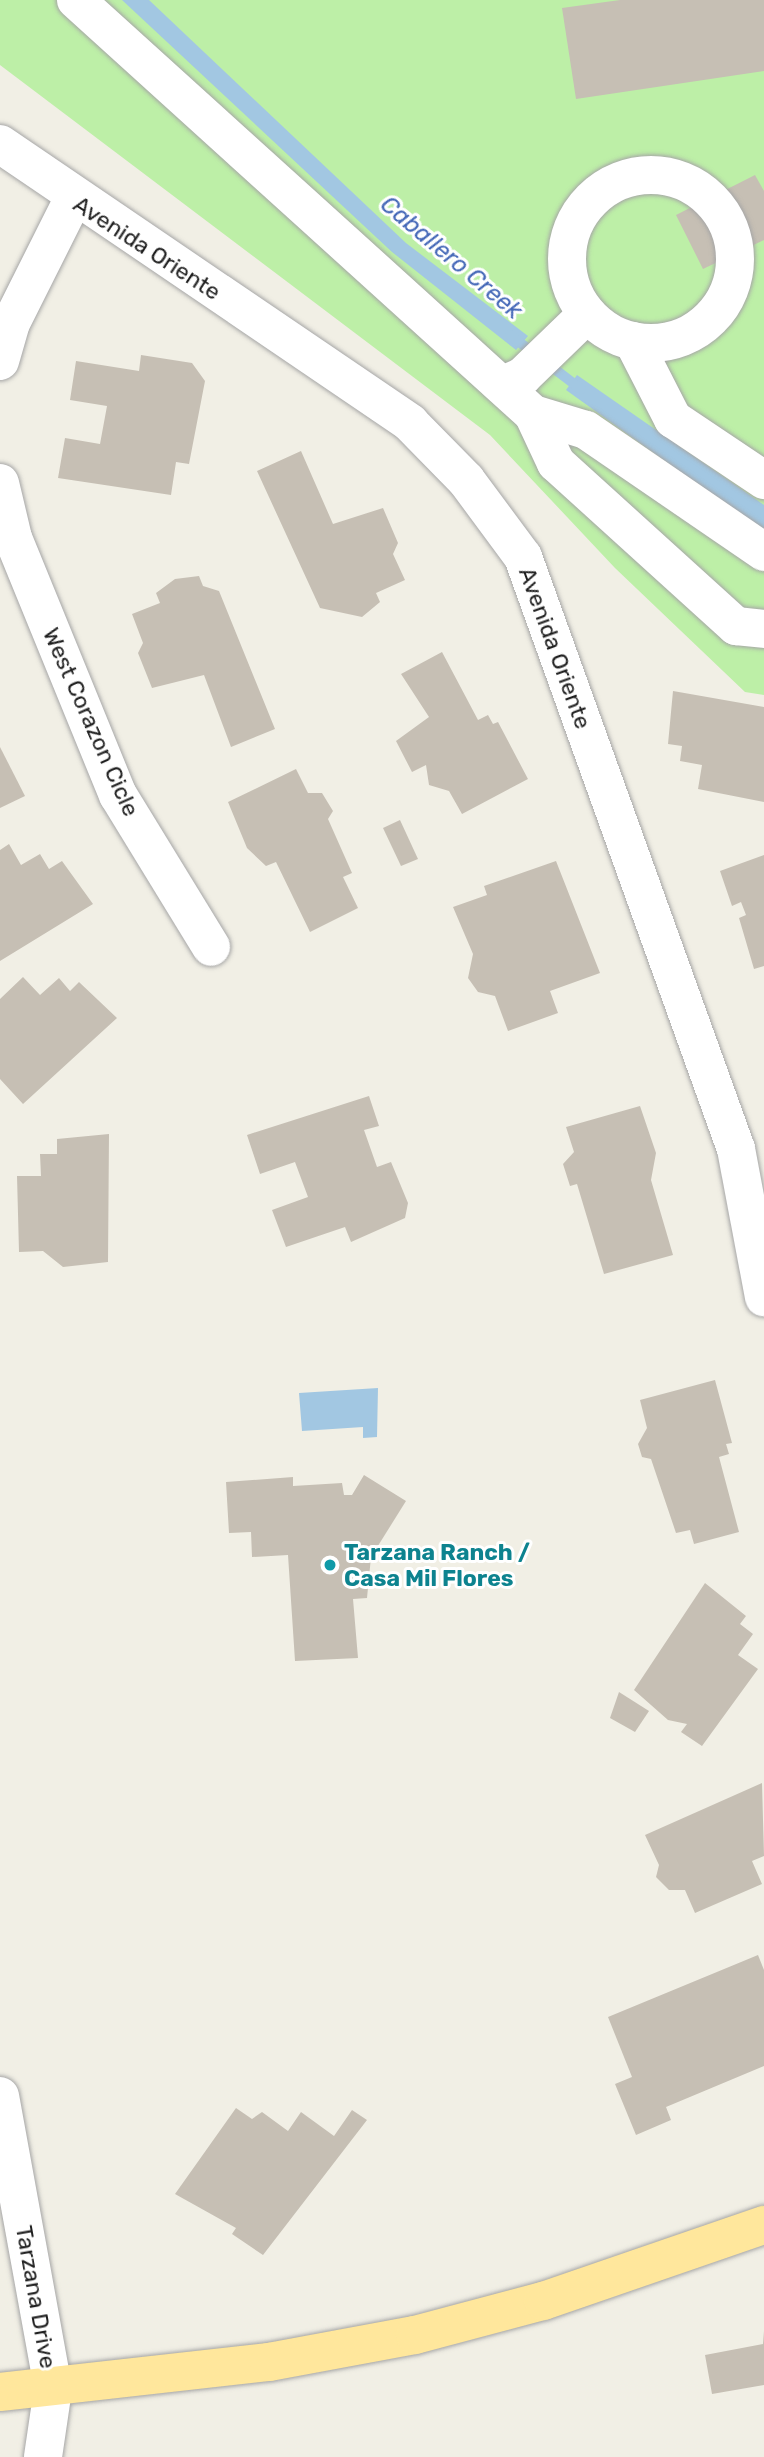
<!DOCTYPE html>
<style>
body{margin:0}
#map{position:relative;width:764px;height:2457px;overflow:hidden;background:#f1efe5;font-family:Rubik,sans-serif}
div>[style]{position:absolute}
.grass>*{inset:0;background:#bdefa7}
.water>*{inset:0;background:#a2c7e2}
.stream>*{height:10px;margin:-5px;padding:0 5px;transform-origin:5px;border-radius:5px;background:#a2c7e2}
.building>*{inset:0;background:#c6bfb4}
.roads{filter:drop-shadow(0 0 2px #a6a6a6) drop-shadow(0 0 2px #a6a6a6)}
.minor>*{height:38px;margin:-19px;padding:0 19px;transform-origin:19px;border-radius:19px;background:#fff}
.minor>.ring{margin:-19px;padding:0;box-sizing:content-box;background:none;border:38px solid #fff;border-radius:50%}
.major>*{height:38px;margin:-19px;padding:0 19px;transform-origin:19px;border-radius:19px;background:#ffe79c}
.dots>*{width:19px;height:19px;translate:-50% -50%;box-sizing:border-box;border:4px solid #fff;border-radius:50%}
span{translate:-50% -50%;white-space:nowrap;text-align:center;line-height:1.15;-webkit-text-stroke:6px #fff;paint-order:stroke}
.street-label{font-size:23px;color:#1f1f1f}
.culture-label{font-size:23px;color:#0d838f;font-weight:700}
.left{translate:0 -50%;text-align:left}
.water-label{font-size:24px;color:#4468b7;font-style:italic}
</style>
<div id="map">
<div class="grass">
<i style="clip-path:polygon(0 0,764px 0,764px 695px,745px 692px,615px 568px,490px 435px,0 65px)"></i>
</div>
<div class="water">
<i style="clip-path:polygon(122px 0,149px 0,406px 243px,528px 336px,516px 350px,392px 252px)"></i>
<i style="clip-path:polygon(577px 375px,764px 505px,764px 532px,566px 390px)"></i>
<i style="clip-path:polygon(378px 1388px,377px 1437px,363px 1438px,363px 1427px,302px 1431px,299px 1393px)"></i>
</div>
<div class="stream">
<i style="left:510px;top:335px;width:89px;rotate:37.3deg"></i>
</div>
<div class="building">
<i style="clip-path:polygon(620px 0,764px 0,764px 71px,576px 99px,562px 8px)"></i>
<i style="clip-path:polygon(755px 175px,764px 191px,764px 240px,703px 269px,676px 215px)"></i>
<i style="clip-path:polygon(141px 355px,192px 363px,205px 381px,189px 464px,176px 462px,171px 495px,58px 478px,65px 438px,100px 444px,107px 406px,70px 400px,76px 361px,139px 371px)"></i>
<i style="clip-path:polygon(301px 451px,333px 524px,383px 508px,398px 543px,393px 554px,405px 580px,376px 593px,380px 602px,362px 617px,320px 608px,257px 471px)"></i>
<i style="clip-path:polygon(199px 576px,203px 586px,219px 591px,275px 729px,231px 747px,204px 675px,152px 688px,138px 653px,143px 643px,132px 614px,160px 603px,156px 593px,175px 579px)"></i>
<i style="clip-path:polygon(442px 652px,478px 720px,488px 715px,493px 724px,498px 722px,528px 779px,462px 814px,449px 791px,429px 785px,426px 765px,412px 772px,396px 741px,429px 717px,401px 674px)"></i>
<i style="clip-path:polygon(673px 691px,764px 707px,764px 802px,698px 789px,702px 765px,680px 761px,682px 746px,668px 744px)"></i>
<i style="clip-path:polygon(0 747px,25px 796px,0 808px)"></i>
<i style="clip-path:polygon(296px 769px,308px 793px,322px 793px,333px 811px,328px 819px,352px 873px,343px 877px,358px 908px,310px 932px,276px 862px,266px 866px,247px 848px,228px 802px)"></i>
<i style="clip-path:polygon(400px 820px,418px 859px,401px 866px,383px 828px)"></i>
<i style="clip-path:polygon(9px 844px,21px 865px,40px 854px,49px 869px,62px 861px,93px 904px,0 961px,0 850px)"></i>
<i style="clip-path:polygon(764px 855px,764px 966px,754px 969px,739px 918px,746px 915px,741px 902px,732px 906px,720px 871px)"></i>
<i style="clip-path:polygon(556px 861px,600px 973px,550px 991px,558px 1013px,508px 1031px,495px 996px,478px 992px,468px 978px,473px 954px,453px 907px,487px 895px,484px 886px)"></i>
<i style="clip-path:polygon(23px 977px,40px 995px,59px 978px,70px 991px,79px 982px,117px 1018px,23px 1104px,0 1079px,0 999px)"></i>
<i style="clip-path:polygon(369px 1096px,379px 1126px,364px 1130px,377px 1167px,391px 1162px,408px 1203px,405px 1218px,351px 1242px,345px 1227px,286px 1247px,272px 1210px,308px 1197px,295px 1162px,260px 1174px,247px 1135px)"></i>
<i style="clip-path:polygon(640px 1106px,656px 1153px,651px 1180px,673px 1255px,604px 1274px,577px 1184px,570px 1186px,563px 1164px,574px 1152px,566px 1127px)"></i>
<i style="clip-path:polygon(109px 1134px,108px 1262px,63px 1267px,43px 1251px,19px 1252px,17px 1176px,41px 1176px,40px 1154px,57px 1154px,57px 1139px)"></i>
<i style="clip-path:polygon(715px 1380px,732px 1443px,726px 1444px,729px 1454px,719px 1457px,739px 1532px,694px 1544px,690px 1530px,676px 1533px,651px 1459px,642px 1457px,638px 1444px,647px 1428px,640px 1400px)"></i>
<i style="clip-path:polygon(364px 1475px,406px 1501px,371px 1557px,367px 1598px,353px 1599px,358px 1658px,295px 1661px,288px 1555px,252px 1557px,251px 1532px,229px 1533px,226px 1482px,293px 1477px,293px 1486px,342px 1483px,344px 1495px,352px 1495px)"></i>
<i style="clip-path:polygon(705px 1583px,746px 1616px,740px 1624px,753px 1634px,738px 1655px,758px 1669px,702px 1746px,681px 1732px,687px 1724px,668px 1720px,634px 1690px)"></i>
<i style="clip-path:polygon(619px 1692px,649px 1711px,635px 1732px,610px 1718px)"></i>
<i style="clip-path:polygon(762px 1783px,764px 1856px,752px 1861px,762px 1884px,695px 1913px,685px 1890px,669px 1890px,656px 1877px,659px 1865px,645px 1835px)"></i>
<i style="clip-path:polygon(758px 1955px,764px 1970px,764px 2066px,666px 2107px,671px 2120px,636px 2135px,615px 2084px,632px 2077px,608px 2017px)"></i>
<i style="clip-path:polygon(236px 2108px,252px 2119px,262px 2112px,288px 2131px,301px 2112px,334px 2136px,352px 2110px,367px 2120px,263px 2255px,232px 2234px,236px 2228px,175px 2194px)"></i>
<i style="clip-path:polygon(764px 2331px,764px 2385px,712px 2394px,705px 2355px,763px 2344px)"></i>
</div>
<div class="roads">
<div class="minor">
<i style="left:76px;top:0;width:617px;rotate:42.17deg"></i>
<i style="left:533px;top:414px;width:54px;rotate:64.9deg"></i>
<i style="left:556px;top:463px;width:243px;rotate:42.2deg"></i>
<i style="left:736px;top:626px;width:28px;rotate:6deg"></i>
<i style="left:0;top:144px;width:496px;rotate:34.2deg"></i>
<i style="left:410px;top:423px;width:80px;rotate:45.5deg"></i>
<i style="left:466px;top:480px;width:96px;rotate:53.5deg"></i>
<i style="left:523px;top:557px;width:629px;rotate:70.21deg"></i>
<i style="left:736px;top:1149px;width:151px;rotate:79.3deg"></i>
<i class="ring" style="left:567px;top:175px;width:130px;height:130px"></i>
<i style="left:633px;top:341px;width:88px;rotate:62.9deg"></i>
<i style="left:673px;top:419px;width:110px;rotate:33.8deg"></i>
<i style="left:0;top:361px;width:37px;rotate:-74deg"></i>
<i style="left:10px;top:325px;width:141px;rotate:-63.4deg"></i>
<i style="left:503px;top:385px;width:22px;rotate:-24deg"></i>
<i style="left:523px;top:376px;width:89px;rotate:-44.1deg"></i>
<i style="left:533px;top:414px;width:55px;rotate:16.8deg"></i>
<i style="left:586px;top:430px;width:216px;rotate:34.4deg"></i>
<i style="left:0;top:483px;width:57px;rotate:76.7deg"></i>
<i style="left:13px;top:538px;width:278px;rotate:67.8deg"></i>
<i style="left:118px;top:795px;width:178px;rotate:58.5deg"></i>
<i style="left:0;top:2096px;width:298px;rotate:79.7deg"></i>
<i style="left:53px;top:2389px;width:69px;rotate:98.4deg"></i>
</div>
<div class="major">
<i style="left:0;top:2392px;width:271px;rotate:-6.4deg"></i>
<i style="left:269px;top:2362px;width:148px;rotate:-10.5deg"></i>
<i style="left:415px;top:2335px;width:132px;rotate:-14.9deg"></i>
<i style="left:543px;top:2301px;width:234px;rotate:-19deg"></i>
</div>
</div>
<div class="dots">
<i style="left:330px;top:1565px;background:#0f9aa8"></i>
</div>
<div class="street-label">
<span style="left:147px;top:248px;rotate:33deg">Avenida Oriente</span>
<span style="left:555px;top:648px;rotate:70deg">Avenida Oriente</span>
<span style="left:91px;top:722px;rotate:66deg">West Corazon Cicle</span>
<span style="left:36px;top:2297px;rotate:80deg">Tarzana Drive</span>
</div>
<div class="culture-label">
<span class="left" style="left:344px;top:1565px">Tarzana Ranch /<br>Casa Mil Flores</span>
</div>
<div class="water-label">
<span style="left:451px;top:258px;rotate:40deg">Caballero Creek</span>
</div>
</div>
